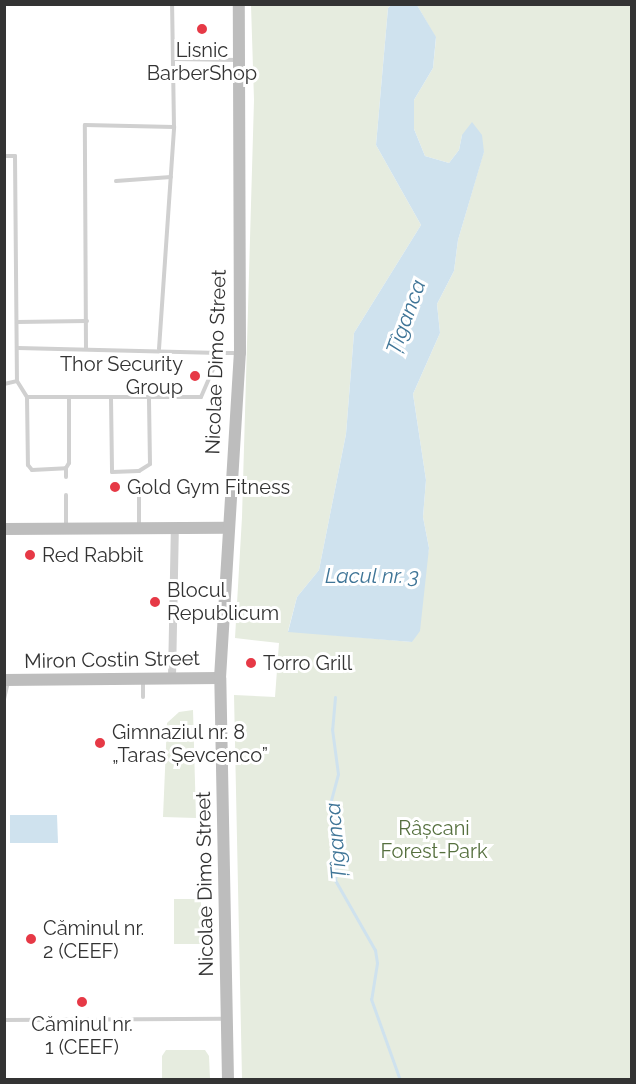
<!DOCTYPE html>
<meta charset="utf-8">
<style>
body{margin:0}
#map{position:relative;width:636px;height:1084px;overflow:hidden;background:#fff;font-family:Raleway,sans-serif}
div>[style]{position:absolute}
.green>*{inset:0;background:#e6ecdf}
.water>*{inset:0;background:#cfe2ee}
.stream>*{height:3px;margin:-1.5px;padding:0 1.5px;transform-origin:1.5px;border-radius:1.5px;background:#cfe2ee}
.lane>*{height:4px;margin:-2px;padding:0 2px;transform-origin:2px;border-radius:2px;background:#d0d0d0}
.street>*{height:8px;margin:-4px;padding:0 4px;transform-origin:4px;border-radius:4px;background:#d0d0d0}
.secondary>*{height:12px;margin:-6px;padding:0 6px;transform-origin:6px;border-radius:6px;background:#bdbdbd}
.dots>*{width:16px;height:16px;translate:-50% -50%;box-sizing:border-box;border:3px solid #fff;border-radius:50%}
span{translate:-50% -50%;white-space:nowrap;text-align:center;line-height:1.15;-webkit-text-stroke:6px #fff;paint-order:stroke}
.poi-label{font-size:20px;color:#333}
.right{translate:-100% -50%;text-align:right}
.left{translate:0 -50%;text-align:left}
.street-label{font-size:20px;color:#333}
.park-label{font-size:20px;color:#56703f}
.water-label{font-size:21px;color:#3f7597;font-style:italic}
.frame{position:absolute;inset:0;border:6px solid #333;pointer-events:none}
</style>
<div id="map">
<div class="green">
<i style="clip-path:polygon(251px 5px,391px 5px,388px 8px,376px 145px,421px 225px,354px 333px,346px 434px,319px 570px,297px 597px,288px 631px,412px 642px,429px 548px,423px 517px,426px 480px,413px 394px,440px 333px,437px 304px,454px 271px,458px 240px,484px 151px,462px 135px,459px 150px,449px 163px,425px 156px,414px 129px,414px 100px,433px 68px,436px 38px,417px 5px,631px 5px,631px 1079px,242px 1079px,234px 695px,275px 697px,279px 643px,235px 638px,242px 517px,254px 100px)"></i>
<i style="clip-path:polygon(193px 710px,196px 818px,163px 817px,167px 723px,179px 712px)"></i>
<i style="clip-path:polygon(174px 899px,201px 899px,201px 944px,174px 944px)"></i>
<i style="clip-path:polygon(166px 1050px,205px 1050px,209px 1056px,210px 1079px,162px 1079px,162px 1056px)"></i>
</div>
<div class="water">
<i style="clip-path:polygon(391px 5px,417px 5px,436px 37px,433px 68px,414px 100px,414px 129px,425px 156px,449px 163px,459px 150px,462px 135px,472px 122px,482px 135px,484px 152px,458px 240px,454px 271px,437px 304px,440px 333px,413px 394px,426px 480px,423px 517px,429px 548px,420px 631px,412px 642px,288px 632px,297px 597px,319px 570px,346px 434px,354px 333px,421px 225px,376px 145px,388px 8px)"></i>
<i style="clip-path:polygon(10px 815px,57px 815px,58px 843px,10px 843px)"></i>
</div>
<div class="stream">
<i style="left:335px;top:697px;width:32px;rotate:95deg"></i>
<i style="left:332px;top:729px;width:45px;rotate:82.4deg"></i>
<i style="left:338px;top:774px;width:28px;rotate:105deg"></i>
<i style="left:331px;top:801px;width:39px;rotate:75deg"></i>
<i style="left:341px;top:839px;width:41px;rotate:98.3deg"></i>
<i style="left:335px;top:880px;width:81px;rotate:60.3deg"></i>
<i style="left:375px;top:950px;width:13px;rotate:81deg"></i>
<i style="left:377px;top:963px;width:36px;rotate:99deg"></i>
<i style="left:371px;top:999px;width:86px;rotate:70.3deg"></i>
</div>
<div class="lane">
<i style="left:173px;top:59px;width:65px;rotate:0.9deg"></i>
<i style="left:4px;top:156px;width:11px"></i>
<i style="left:15px;top:156px;width:225px;rotate:89.5deg"></i>
<i style="left:17px;top:381px;width:19px;rotate:58deg"></i>
<i style="left:27px;top:397px;width:174px"></i>
<i style="left:201px;top:397px;width:48px;rotate:-66.6deg"></i>
<i style="left:220px;top:353px;width:19px"></i>
<i style="left:116px;top:181px;width:55px;rotate:-4.2deg"></i>
<i style="left:17px;top:322px;width:70px;rotate:-0.8deg"></i>
<i style="left:18px;top:348px;width:202px;rotate:1.4deg"></i>
<i style="left:86px;top:348px;width:223px;rotate:-90.3deg"></i>
<i style="left:85px;top:125px;width:89px;rotate:1.3deg"></i>
<i style="left:159px;top:349px;width:223px;rotate:-86.1deg"></i>
<i style="left:174px;top:127px;width:123px;rotate:-90.9deg"></i>
<i style="left:4px;top:384px;width:13px;rotate:-13deg"></i>
<i style="left:27px;top:397px;width:68px;rotate:89.2deg"></i>
<i style="left:28px;top:465px;width:6px;rotate:51deg"></i>
<i style="left:32px;top:470px;width:34px;rotate:-3deg"></i>
<i style="left:66px;top:468px;width:6px;rotate:-59deg"></i>
<i style="left:69px;top:463px;width:66px;rotate:-90deg"></i>
<i style="left:111px;top:398px;width:74px;rotate:89.2deg"></i>
<i style="left:112px;top:472px;width:27px;rotate:-2deg"></i>
<i style="left:139px;top:471px;width:13px;rotate:-32deg"></i>
<i style="left:150px;top:464px;width:66px;rotate:-90.9deg"></i>
<i style="left:66px;top:468px;width:9px;rotate:90deg"></i>
<i style="left:139px;top:493px;width:34px;rotate:90deg"></i>
<i style="left:66px;top:495px;width:32px;rotate:90deg"></i>
<i style="left:143px;top:682px;width:15px;rotate:90deg"></i>
<i style="left:4px;top:699px;width:17px;rotate:-77deg"></i>
<i style="left:4px;top:1020px;width:222px;rotate:-0.3deg"></i>
</div>
<div class="street">
<i style="left:172px;top:678px;width:150px;rotate:-88.9deg"></i>
</div>
<div class="secondary">
<i style="left:4px;top:529px;width:224px;rotate:-0.3deg"></i>
<i style="left:4px;top:680px;width:216px;rotate:-0.5deg"></i>
<i style="left:228px;top:1080px;width:402px;rotate:-91.1deg"></i>
<i style="left:220px;top:678px;width:326px;rotate:-86.5deg"></i>
<i style="left:240px;top:353px;width:349px;rotate:-90.2deg"></i>
</div>
<div class="dots">
<i style="left:202px;top:29px;background:#e63946"></i>
<i style="left:195px;top:376px;background:#e63946"></i>
<i style="left:115px;top:487px;background:#e63946"></i>
<i style="left:30px;top:555px;background:#e63946"></i>
<i style="left:155px;top:602px;background:#e63946"></i>
<i style="left:251px;top:663px;background:#e63946"></i>
<i style="left:100px;top:743px;background:#e63946"></i>
<i style="left:31px;top:939px;background:#e63946"></i>
<i style="left:82px;top:1002px;background:#e63946"></i>
</div>
<div class="poi-label">
<span style="left:202px;top:62px">Lisnic<br>BarberShop</span>
<span class="right" style="left:183px;top:376px">Thor Security<br>Group</span>
<span class="left" style="left:127px;top:487px">Gold Gym Fitness</span>
<span class="left" style="left:42px;top:555px">Red Rabbit</span>
<span class="left" style="left:167px;top:602px">Blocul<br>Republicum</span>
<span class="left" style="left:263px;top:663px">Torro Grill</span>
<span class="left" style="left:112px;top:744px">Gimnaziul nr. 8<br>„Taras Șevcenco”</span>
<span class="left" style="left:43px;top:940px">Căminul nr.<br>2 (CEEF)</span>
<span style="left:82px;top:1036px">Căminul nr.<br>1 (CEEF)</span>
</div>
<div class="street-label">
<span style="left:216px;top:362px;rotate:-88deg">Nicolae Dimo Street</span>
<span style="left:112px;top:660px;rotate:-1deg">Miron Costin Street</span>
<span style="left:205px;top:884px;rotate:-91deg">Nicolae Dimo Street</span>
</div>
<div class="park-label">
<span style="left:434px;top:840px">Râșcani<br>Forest-Park</span>
</div>
<div class="water-label">
<span style="left:406px;top:317px;rotate:-70deg">Țîganca</span>
<span style="left:372px;top:576px">Lacul nr. 3</span>
<span style="left:336px;top:841px;rotate:-95deg">Țîganca</span>
</div>
<div class="frame"></div>
</div>
